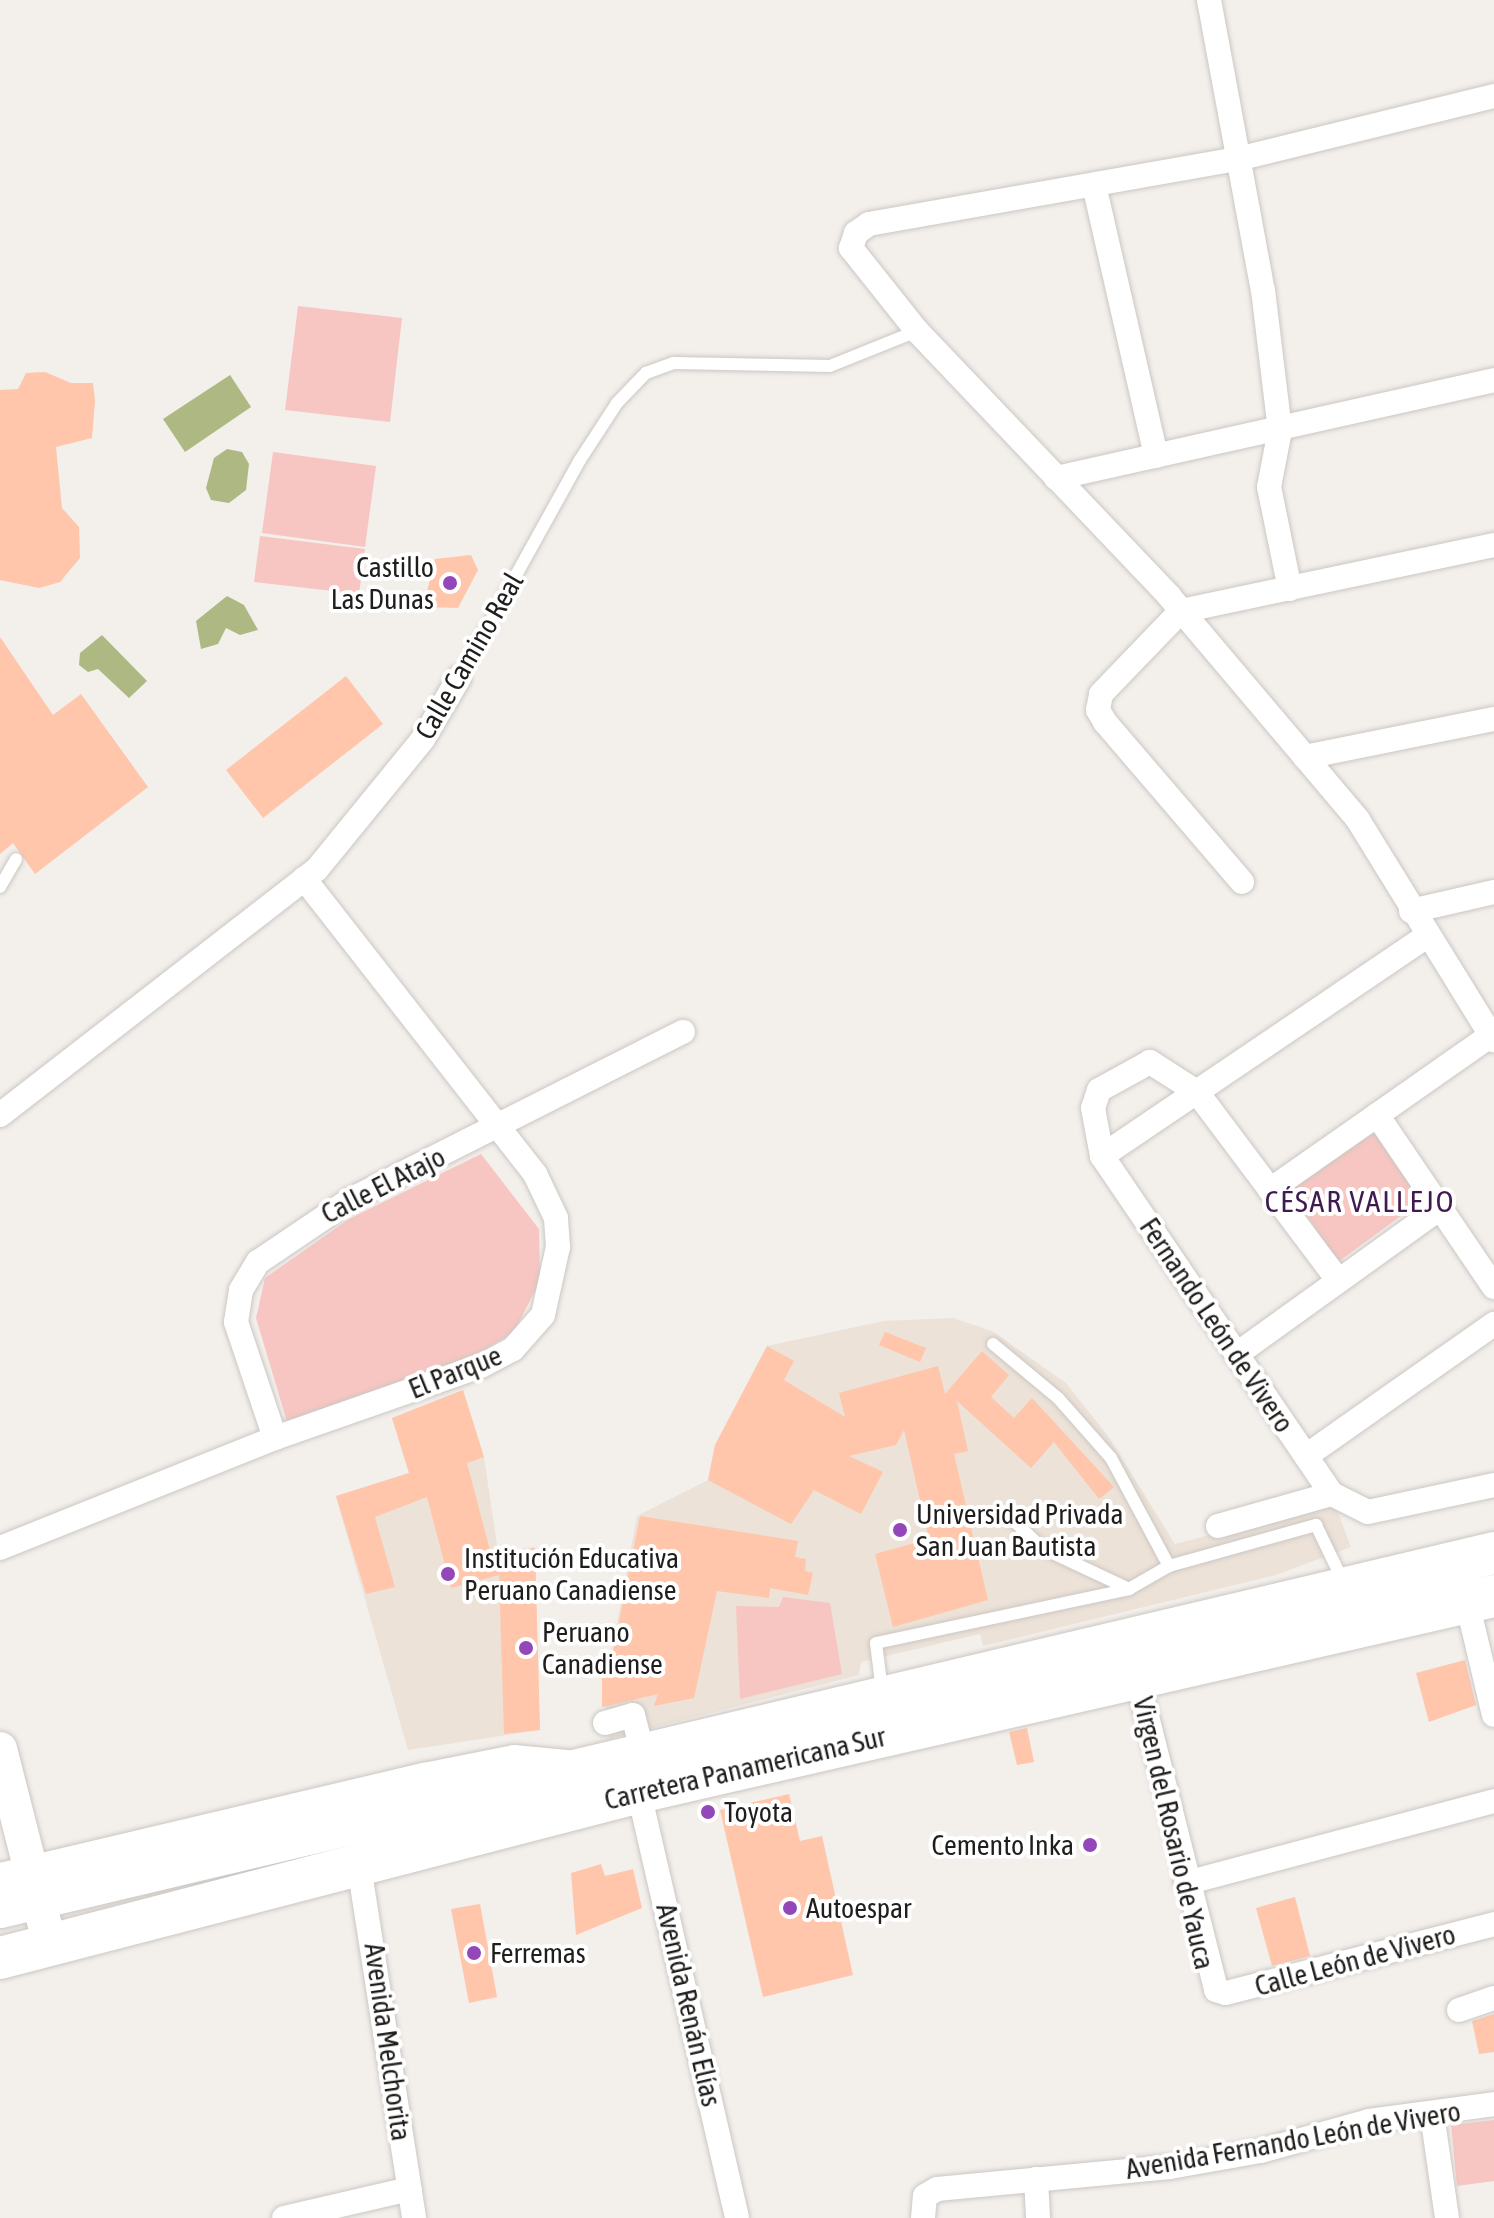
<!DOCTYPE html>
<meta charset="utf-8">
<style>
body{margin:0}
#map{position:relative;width:1494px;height:2218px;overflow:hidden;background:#f3efeb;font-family:"Asap Condensed",sans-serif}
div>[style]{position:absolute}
.built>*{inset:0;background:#ece2d8}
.green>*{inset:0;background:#f7c6c2}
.water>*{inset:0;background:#aeb882}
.building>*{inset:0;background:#ffc6ab}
.roads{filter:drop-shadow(0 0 2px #cbc7c3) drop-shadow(0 0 2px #cbc7c3)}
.lane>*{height:12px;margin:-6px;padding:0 6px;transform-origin:6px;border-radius:6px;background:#fff}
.street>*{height:24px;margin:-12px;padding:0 12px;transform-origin:12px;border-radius:12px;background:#fff}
.secondary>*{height:34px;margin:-17px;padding:0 17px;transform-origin:17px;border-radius:17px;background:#fff}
.highway>*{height:42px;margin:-21px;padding:0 21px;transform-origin:21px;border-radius:21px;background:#fff}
.dots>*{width:22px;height:22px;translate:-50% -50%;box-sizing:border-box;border:4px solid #fff;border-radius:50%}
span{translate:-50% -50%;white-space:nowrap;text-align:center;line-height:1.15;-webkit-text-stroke:8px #fff;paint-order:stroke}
.poi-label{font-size:28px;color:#1f1e1c}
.right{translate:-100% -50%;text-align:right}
.left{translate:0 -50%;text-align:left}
.street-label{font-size:28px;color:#1f1e1c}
.neighbourhood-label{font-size:30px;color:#3f1a50;letter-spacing:2px}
</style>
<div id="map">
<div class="built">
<i style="clip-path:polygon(953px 1318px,992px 1331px,1066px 1383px,1108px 1436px,1175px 1544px,1334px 1502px,1351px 1547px,1276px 1575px,983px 1646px,980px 1634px,861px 1662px,859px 1675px,609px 1739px,600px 1667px,609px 1666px,637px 1516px,708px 1480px,715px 1445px,767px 1346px,884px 1321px)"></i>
<i style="clip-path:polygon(463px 1390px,484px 1457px,498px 1552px,535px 1547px,540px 1730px,408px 1750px,336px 1497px,409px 1473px,392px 1418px)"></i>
</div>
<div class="green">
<i style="clip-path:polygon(298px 306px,402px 318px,390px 422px,285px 410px)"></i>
<i style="clip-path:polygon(273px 452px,376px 466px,365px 547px,262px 533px)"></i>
<i style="clip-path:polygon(260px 536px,365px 549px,359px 594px,254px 582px)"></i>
<i style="clip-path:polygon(1370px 1127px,1424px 1199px,1338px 1262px,1285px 1183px)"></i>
<i style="clip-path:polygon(481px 1154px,539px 1229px,540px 1281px,514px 1332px,467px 1360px,288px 1425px,256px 1318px,265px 1278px,349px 1219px)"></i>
<i style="clip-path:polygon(783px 1597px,830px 1603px,842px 1674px,740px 1699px,736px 1606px,779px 1607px)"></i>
<i style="clip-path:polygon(1494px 2120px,1494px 2181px,1457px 2186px,1451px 2125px)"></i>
</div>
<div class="water">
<i style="clip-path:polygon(230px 375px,251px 407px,185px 452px,163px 419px)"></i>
<i style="clip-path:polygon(227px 449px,242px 452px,249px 464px,246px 490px,229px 503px,211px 500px,206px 488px,214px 458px)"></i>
<i style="clip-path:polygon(227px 596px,244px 605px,258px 630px,240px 635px,226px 628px,218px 644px,201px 649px,196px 621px)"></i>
<i style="clip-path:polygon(102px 635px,147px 681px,129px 698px,98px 669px,88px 672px,79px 665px,80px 653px)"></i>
</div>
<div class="building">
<i style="clip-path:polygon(45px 372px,71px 383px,93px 383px,95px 401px,92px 438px,56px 447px,62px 508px,79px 527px,80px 558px,60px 582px,39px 588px,0 580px,0 390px,18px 389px,26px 373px)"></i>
<i style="clip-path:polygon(471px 555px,478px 570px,458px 608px,423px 607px,435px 559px)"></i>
<i style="clip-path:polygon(0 637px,53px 715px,81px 694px,148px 787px,35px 874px,13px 843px,0 854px)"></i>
<i style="clip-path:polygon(346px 676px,383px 724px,263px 818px,226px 770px)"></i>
<i style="clip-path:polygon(885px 1332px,926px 1348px,920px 1362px,879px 1345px)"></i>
<i style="clip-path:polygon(767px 1346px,794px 1361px,784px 1380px,845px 1417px,839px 1393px,938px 1366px,945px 1394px,982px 1351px,1009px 1375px,991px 1397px,1014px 1418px,1032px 1398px,1114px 1487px,1099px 1499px,1054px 1442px,1031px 1468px,957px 1401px,968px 1451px,954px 1454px,988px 1600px,893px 1627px,875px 1554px,929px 1539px,904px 1430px,896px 1445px,849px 1456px,883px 1472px,861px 1514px,814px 1490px,791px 1524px,708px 1480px,715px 1445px)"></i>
<i style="clip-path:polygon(463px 1390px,484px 1457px,467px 1463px,491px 1554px,535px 1548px,540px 1730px,504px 1734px,499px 1575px,451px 1588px,427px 1497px,375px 1517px,395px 1587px,366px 1594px,336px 1496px,409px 1473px,392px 1418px)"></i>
<i style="clip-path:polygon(640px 1516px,798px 1541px,795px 1557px,806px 1559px,805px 1571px,813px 1573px,808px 1595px,770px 1588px,769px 1598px,717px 1591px,694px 1698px,654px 1706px,658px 1694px,602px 1707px,602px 1668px,610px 1667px)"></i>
<i style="clip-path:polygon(1465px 1660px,1476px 1705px,1429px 1722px,1416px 1673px)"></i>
<i style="clip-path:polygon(1027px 1728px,1034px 1762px,1017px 1765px,1009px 1732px)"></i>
<i style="clip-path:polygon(789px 1794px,800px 1841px,822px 1836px,853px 1975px,763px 1997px,720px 1810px)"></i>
<i style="clip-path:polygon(601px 1864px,605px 1876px,633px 1869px,642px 1908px,576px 1935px,571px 1873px)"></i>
<i style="clip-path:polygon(1295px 1897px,1310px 1956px,1272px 1966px,1256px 1908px)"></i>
<i style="clip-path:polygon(480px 1904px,497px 1997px,469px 2003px,451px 1909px)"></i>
<i style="clip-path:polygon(1494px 2014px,1494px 2052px,1479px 2054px,1472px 2021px)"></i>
</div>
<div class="roads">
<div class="lane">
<i style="left:459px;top:678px;width:249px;rotate:-61deg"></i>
<i style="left:580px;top:460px;width:68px;rotate:-57deg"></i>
<i style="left:617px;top:403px;width:42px;rotate:-46deg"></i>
<i style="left:646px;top:373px;width:30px;rotate:-20deg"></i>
<i style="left:674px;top:363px;width:156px;rotate:1.1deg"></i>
<i style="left:830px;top:366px;width:94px;rotate:-21.9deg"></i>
<i style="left:0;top:887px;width:32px;rotate:-60deg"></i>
<i style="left:993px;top:1344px;width:85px;rotate:39.7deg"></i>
<i style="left:1058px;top:1398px;width:80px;rotate:48.5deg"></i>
<i style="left:1111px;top:1458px;width:123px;rotate:61.8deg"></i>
<i style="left:1012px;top:1519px;width:42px;rotate:44deg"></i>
<i style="left:1042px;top:1548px;width:96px;rotate:25.2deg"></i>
<i style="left:882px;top:1691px;width:48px;rotate:-97.1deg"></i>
<i style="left:876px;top:1643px;width:259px;rotate:-12deg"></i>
<i style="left:1129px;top:1589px;width:46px;rotate:-29.9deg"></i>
<i style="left:1169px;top:1566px;width:153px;rotate:-15.6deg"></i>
<i style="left:1316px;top:1525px;width:62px;rotate:64.3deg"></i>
</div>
<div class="street">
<i style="left:1209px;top:0;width:295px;rotate:79.5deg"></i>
<i style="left:1263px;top:290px;width:141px;rotate:83.1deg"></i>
<i style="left:1280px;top:430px;width:58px;rotate:100.9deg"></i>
<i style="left:1269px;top:487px;width:104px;rotate:78.4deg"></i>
<i style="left:1494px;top:96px;width:265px;rotate:166.2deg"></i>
<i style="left:1237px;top:159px;width:374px;rotate:170deg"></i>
<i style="left:869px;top:224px;width:16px;rotate:145deg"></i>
<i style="left:856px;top:233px;width:16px;rotate:108deg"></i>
<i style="left:851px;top:248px;width:106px;rotate:51.5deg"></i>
<i style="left:917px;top:331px;width:366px;rotate:46.4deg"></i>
<i style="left:1169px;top:596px;width:293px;rotate:49.8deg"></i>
<i style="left:1358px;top:820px;width:259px;rotate:58.3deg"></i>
<i style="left:1094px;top:185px;width:278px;rotate:77.1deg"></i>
<i style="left:1056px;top:478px;width:449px;rotate:-12.6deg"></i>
<i style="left:1305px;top:757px;width:193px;rotate:-11.4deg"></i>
<i style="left:1242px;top:882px;width:211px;rotate:-130.6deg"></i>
<i style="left:1105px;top:722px;width:14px;rotate:-120deg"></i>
<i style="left:1098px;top:710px;width:16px;rotate:-79deg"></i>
<i style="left:1101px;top:694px;width:115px;rotate:-46.1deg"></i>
<i style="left:1181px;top:611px;width:320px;rotate:-11.9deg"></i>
<i style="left:1411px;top:911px;width:85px;rotate:-12.9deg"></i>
<i style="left:0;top:1115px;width:401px;rotate:-37.8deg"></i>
<i style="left:317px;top:869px;width:168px;rotate:-50.8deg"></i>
<i style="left:423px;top:739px;width:71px;rotate:-59.5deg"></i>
<i style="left:1377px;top:1115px;width:208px;rotate:55.8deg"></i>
<i style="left:1102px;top:1156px;width:391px;rotate:-34.1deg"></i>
<i style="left:1270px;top:1190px;width:270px;rotate:-35deg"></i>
<i style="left:1338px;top:1280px;width:235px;rotate:-126.9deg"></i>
<i style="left:1197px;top:1092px;width:56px;rotate:-147.4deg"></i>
<i style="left:1150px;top:1062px;width:58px;rotate:151.2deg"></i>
<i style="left:1099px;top:1090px;width:19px;rotate:108deg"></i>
<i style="left:1093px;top:1108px;width:49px;rotate:79.4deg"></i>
<i style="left:1102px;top:1156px;width:409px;rotate:55.8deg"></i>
<i style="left:1332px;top:1494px;width:40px;rotate:26.6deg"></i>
<i style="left:1368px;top:1512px;width:129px;rotate:-12.1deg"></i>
<i style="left:1237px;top:1354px;width:250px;rotate:-35.7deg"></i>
<i style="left:275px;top:1438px;width:122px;rotate:-108.6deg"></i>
<i style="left:236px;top:1322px;width:32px;rotate:-81deg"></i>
<i style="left:241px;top:1290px;width:33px;rotate:-59deg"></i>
<i style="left:258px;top:1262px;width:111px;rotate:-34deg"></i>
<i style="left:350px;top:1200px;width:373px;rotate:-26.8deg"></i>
<i style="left:1306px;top:1456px;width:230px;rotate:-35.1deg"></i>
<i style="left:1218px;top:1526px;width:118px;rotate:-15.7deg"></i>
<i style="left:0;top:1548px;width:296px;rotate:-21.8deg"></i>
<i style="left:275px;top:1438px;width:218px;rotate:-19.3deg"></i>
<i style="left:481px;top:1366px;width:36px;rotate:-28deg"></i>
<i style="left:513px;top:1349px;width:45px;rotate:-48.6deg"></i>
<i style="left:543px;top:1315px;width:70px;rotate:-77.6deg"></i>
<i style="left:558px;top:1247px;width:29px;rotate:-94deg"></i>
<i style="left:556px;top:1218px;width:49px;rotate:-115.5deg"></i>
<i style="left:535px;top:1174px;width:375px;rotate:-128deg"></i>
<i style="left:1467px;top:1602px;width:116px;rotate:76.6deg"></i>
<i style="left:1136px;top:1673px;width:327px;rotate:75.8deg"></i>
<i style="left:1216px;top:1990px;width:10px;rotate:17deg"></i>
<i style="left:1226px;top:1993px;width:277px;rotate:-14.4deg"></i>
<i style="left:605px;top:1723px;width:29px;rotate:-16deg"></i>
<i style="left:633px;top:1715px;width:53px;rotate:75.7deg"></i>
<i style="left:636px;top:1780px;width:449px;rotate:77deg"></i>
<i style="left:359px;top:1866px;width:356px;rotate:81.1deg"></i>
<i style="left:0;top:1875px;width:436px;rotate:-13.3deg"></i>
<i style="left:424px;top:1775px;width:92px;rotate:-11.3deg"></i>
<i style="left:514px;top:1757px;width:53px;rotate:5.4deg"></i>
<i style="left:1186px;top:1883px;width:319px;rotate:-14.9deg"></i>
<i style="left:1459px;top:2010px;width:37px;rotate:-19deg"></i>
<i style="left:1432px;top:2114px;width:105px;rotate:81.8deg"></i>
<i style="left:1036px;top:2179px;width:39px;rotate:87deg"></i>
<i style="left:284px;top:2218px;width:129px;rotate:-13deg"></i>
<i style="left:923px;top:2218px;width:22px;rotate:-85deg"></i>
<i style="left:925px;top:2196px;width:14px;rotate:-30deg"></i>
<i style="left:937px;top:2189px;width:234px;rotate:-5.4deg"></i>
<i style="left:1170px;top:2167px;width:92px;rotate:-10deg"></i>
<i style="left:1261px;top:2151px;width:112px;rotate:-15.5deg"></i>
<i style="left:1369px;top:2121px;width:126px;rotate:-7.7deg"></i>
</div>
<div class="secondary">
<i style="left:0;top:1749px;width:202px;rotate:75.7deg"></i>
</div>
<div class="highway">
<i style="left:0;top:1907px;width:1535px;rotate:-13.33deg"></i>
<i style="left:0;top:1958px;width:660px;rotate:-14.56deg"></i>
<i style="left:639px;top:1792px;width:877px;rotate:-12.91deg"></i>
</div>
</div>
<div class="dots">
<i style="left:450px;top:583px;background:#9347b9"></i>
<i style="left:900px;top:1530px;background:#9347b9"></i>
<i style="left:448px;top:1574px;background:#9347b9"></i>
<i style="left:526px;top:1648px;background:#9347b9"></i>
<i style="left:708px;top:1812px;background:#9347b9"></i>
<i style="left:1090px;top:1845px;background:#9347b9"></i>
<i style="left:790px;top:1908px;background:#9347b9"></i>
<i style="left:474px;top:1953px;background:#9347b9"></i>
</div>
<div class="poi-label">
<span class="right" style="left:434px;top:583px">Castillo<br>Las Dunas</span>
<span class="left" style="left:916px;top:1530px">Universidad Privada<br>San Juan Bautista</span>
<span class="left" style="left:464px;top:1574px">Institución Educativa<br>Peruano Canadiense</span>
<span class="left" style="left:542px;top:1648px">Peruano<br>Canadiense</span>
<span class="left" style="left:724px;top:1812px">Toyota</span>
<span class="right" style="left:1074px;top:1845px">Cemento Inka</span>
<span class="left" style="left:806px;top:1908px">Autoespar</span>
<span class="left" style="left:490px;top:1953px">Ferremas</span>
</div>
<div class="street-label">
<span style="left:469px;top:656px;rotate:-60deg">Calle Camino Real</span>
<span style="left:383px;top:1185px;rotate:-27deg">Calle El Atajo</span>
<span style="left:1217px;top:1325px;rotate:56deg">Fernando León de Vivero</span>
<span style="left:455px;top:1372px;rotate:-22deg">El Parque</span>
<span style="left:745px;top:1768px;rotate:-13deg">Carretera Panamericana Sur</span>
<span style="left:1174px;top:1833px;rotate:77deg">Virgen del Rosario de Yauca</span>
<span style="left:1355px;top:1960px;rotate:-15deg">Calle León de Vivero</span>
<span style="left:689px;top:2005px;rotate:77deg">Avenida Renán Elías</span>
<span style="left:388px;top:2042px;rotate:82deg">Avenida Melchorita</span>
<span style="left:1293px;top:2140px;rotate:-10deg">Avenida Fernando León de Vivero</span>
</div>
<div class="neighbourhood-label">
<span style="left:1360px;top:1201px">CÉSAR VALLEJO</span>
</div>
</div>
